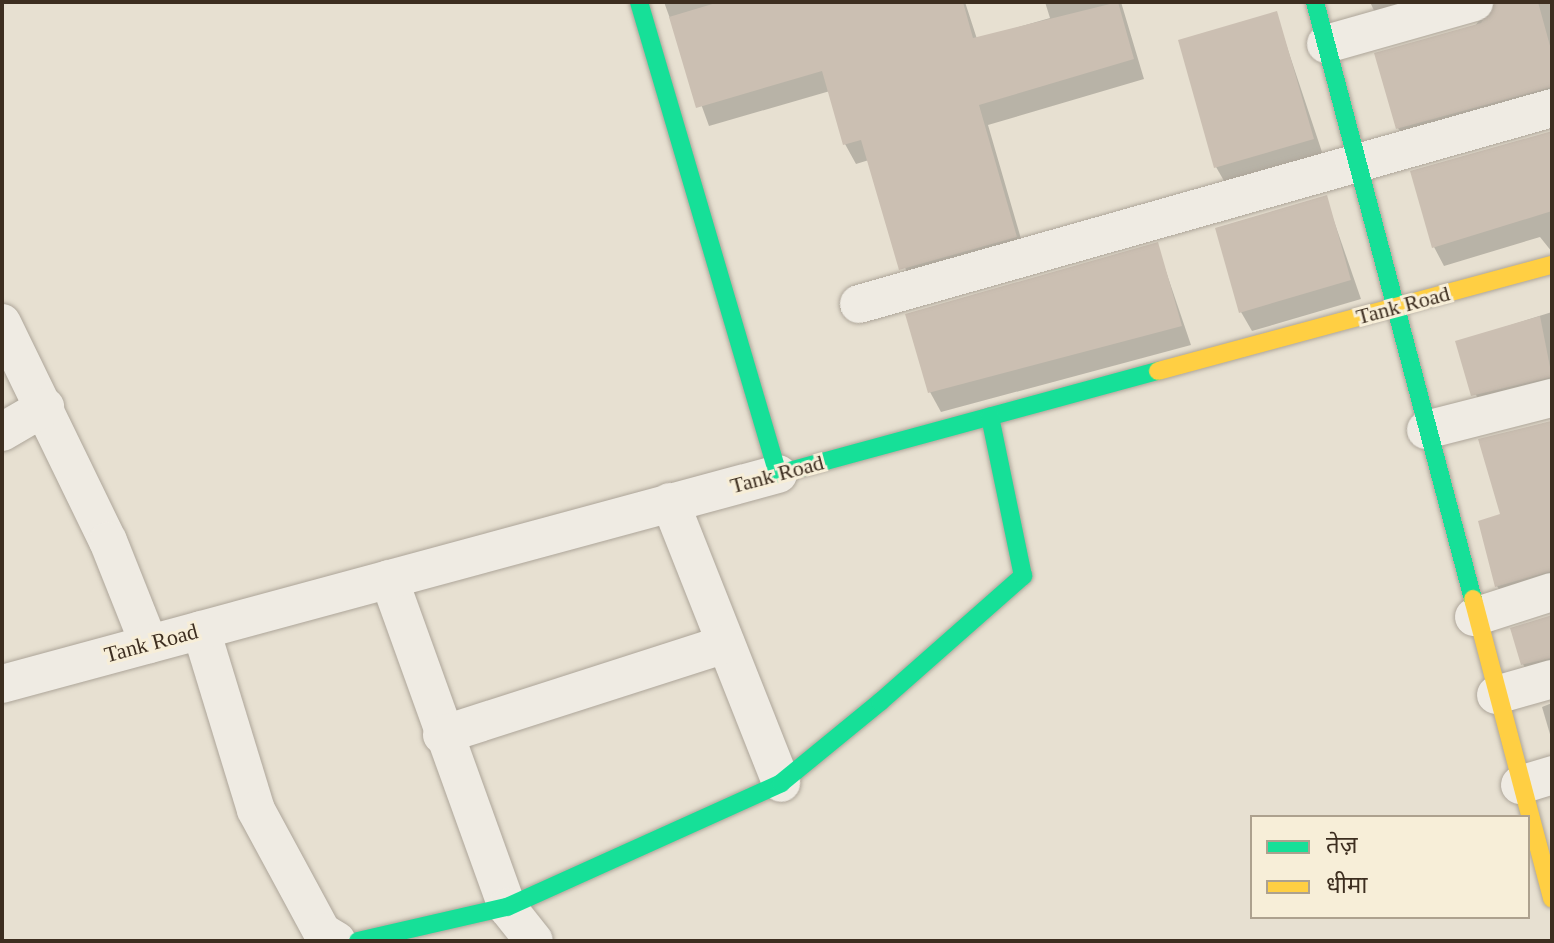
<!DOCTYPE html>
<meta charset="utf-8">
<style>
body{margin:0}
#map{position:relative;width:1554px;height:943px;overflow:hidden;background:#e7e0d1;font-family:"Times New Roman","Noto Sans Devanagari",serif}
div>[style]{position:absolute}
.shadow>*{inset:0;background:#0003}
.building>*{inset:0;background:#cbbfb2}
.roads{filter:drop-shadow(0 0 2px #ada599) drop-shadow(0 0 2px #ada599)}
.street>*{height:38px;margin:-19px;padding:0 19px;transform-origin:19px;border-radius:19px;background:#efebe3}
.fast>*{height:18px;margin:-9px;padding:0 9px;transform-origin:9px;border-radius:9px;background:#16e098}
.slow>*{height:18px;margin:-9px;padding:0 9px;transform-origin:9px;border-radius:9px;background:#ffcf43}
span{translate:-50% -50%;white-space:nowrap;text-align:center;line-height:1.15;-webkit-text-stroke:6px #f7eed8;paint-order:stroke}
.street-label{font-size:22px;color:#3d2e20}
.frame{position:absolute;inset:0;border:4px solid #3d2e20;pointer-events:none}
.legend{position:absolute;left:1250px;top:815px;width:280px;height:104px;box-sizing:border-box;background:#f7eed8;border:2px solid #ada18e;margin:0;padding:10px 14px;list-style:none;font-size:24px;color:#3d2e20}
.legend li{display:flex;align-items:center;gap:16px;height:40px}
.legend b{width:40px;border:2px solid #ada18e}
</style>
<div id="map">
<div class="shadow">
<i style="clip-path:polygon(664px 2px,965px 2px,977px 39px,1050px 18px,1045px 2px,1121px 2px,1144px 79px,988px 125px,1026px 256px,912px 288px,869px 160px,856px 164px,845px 144px,830px 91px,709px 126px)"></i>
<i style="clip-path:polygon(1370px 2px,1470px 2px,1382px 27px)"></i>
<i style="clip-path:polygon(1493px 2px,1552px 2px,1552px 107px,1409px 147px,1398px 128px)"></i>
<i style="clip-path:polygon(1276px 14px,1324px 158px,1227px 186px,1216px 167px)"></i>
<i style="clip-path:polygon(1552px 133px,1552px 252px,1540px 237px,1444px 266px,1434px 247px)"></i>
<i style="clip-path:polygon(1326px 198px,1361px 299px,1252px 331px,1241px 312px)"></i>
<i style="clip-path:polygon(1157px 245px,1191px 345px,941px 412px,930px 392px)"></i>
<i style="clip-path:polygon(1552px 312px,1552px 394px,1482px 411px,1457px 342px)"></i>
<i style="clip-path:polygon(1552px 423px,1552px 590px,1507px 602px,1497px 586px,1502px 516px,1481px 441px)"></i>
<i style="clip-path:polygon(1552px 615px,1552px 676px,1532px 681px,1523px 664px)"></i>
<i style="clip-path:polygon(1552px 703px,1552px 741px,1542px 707px)"></i>
</div>
<div class="building">
<i style="clip-path:polygon(719px 2px,963px 2px,973px 38px,1118px 2px,1134px 59px,979px 105px,1017px 237px,899px 270px,861px 140px,843px 145px,822px 71px,696px 108px,669px 17px)"></i>
<i style="clip-path:polygon(1495px 2px,1538px 2px,1552px 53px,1552px 87px,1396px 129px,1374px 53px,1481px 23px)"></i>
<i style="clip-path:polygon(1277px 11px,1314px 139px,1214px 168px,1178px 40px)"></i>
<i style="clip-path:polygon(1552px 131px,1552px 211px,1432px 248px,1410px 171px)"></i>
<i style="clip-path:polygon(1327px 195px,1351px 280px,1239px 313px,1215px 228px)"></i>
<i style="clip-path:polygon(1158px 242px,1182px 326px,928px 393px,905px 314px)"></i>
<i style="clip-path:polygon(1540px 316px,1552px 377px,1471px 396px,1455px 341px)"></i>
<i style="clip-path:polygon(1551px 421px,1552px 571px,1495px 587px,1478px 521px,1500px 514px,1478px 439px)"></i>
<i style="clip-path:polygon(1552px 615px,1552px 658px,1521px 665px,1510px 628px)"></i>
</div>
<div class="roads">
<div class="street">
<i style="left:1326px;top:44px;width:154px;rotate:-15.8deg"></i>
<i style="left:859px;top:304px;width:720px;rotate:-15.79deg"></i>
<i style="left:2px;top:323px;width:242px;rotate:64.1deg"></i>
<i style="left:108px;top:541px;width:111px;rotate:68.3deg"></i>
<i style="left:1426px;top:430px;width:130px;rotate:-14.3deg"></i>
<i style="left:2px;top:432px;width:50px;rotate:-30.2deg"></i>
<i style="left:670px;top:502px;width:302px;rotate:68.4deg"></i>
<i style="left:389px;top:579px;width:349px;rotate:70.2deg"></i>
<i style="left:507px;top:907px;width:43px;rotate:51.5deg"></i>
<i style="left:1474px;top:617px;width:82px;rotate:-17.8deg"></i>
<i style="left:201px;top:630px;width:188px;rotate:73deg"></i>
<i style="left:256px;top:810px;width:139px;rotate:61.6deg"></i>
<i style="left:322px;top:932px;width:17px;rotate:31deg"></i>
<i style="left:2px;top:684px;width:804px;rotate:-15.14deg"></i>
<i style="left:1496px;top:695px;width:58px;rotate:-15.9deg"></i>
<i style="left:442px;top:735px;width:298px;rotate:-17.8deg"></i>
<i style="left:1520px;top:785px;width:34px;rotate:-17deg"></i>
</div>
<div class="fast">
<i style="left:639px;top:2px;width:492px;rotate:73.6deg"></i>
<i style="left:778px;top:474px;width:394px;rotate:-15.2deg"></i>
<i style="left:1315px;top:2px;width:618px;rotate:75.18deg"></i>
<i style="left:358px;top:941px;width:153px;rotate:-12.9deg"></i>
<i style="left:507px;top:907px;width:301px;rotate:-24.3deg"></i>
<i style="left:781px;top:783px;width:128px;rotate:-39.3deg"></i>
<i style="left:880px;top:702px;width:191px;rotate:-41.4deg"></i>
<i style="left:1023px;top:576px;width:163px;rotate:-101.7deg"></i>
</div>
<div class="slow">
<i style="left:1158px;top:371px;width:408px;rotate:-15.1deg"></i>
<i style="left:1473px;top:599px;width:310px;rotate:75.2deg"></i>
</div>
</div>
<div class="street-label">
<span style="left:1403px;top:305px;rotate:-15deg">Tank Road</span>
<span style="left:777px;top:474px;rotate:-15deg">Tank Road</span>
<span style="left:151px;top:643px;rotate:-15deg">Tank Road</span>
</div>
<div class="frame"></div>
<ul class="legend">
<li><b style="height:10px;background:#16e098"></b>तेज़</li>
<li><b style="height:10px;background:#ffcf43"></b>धीमा</li>
</ul>
</div>
